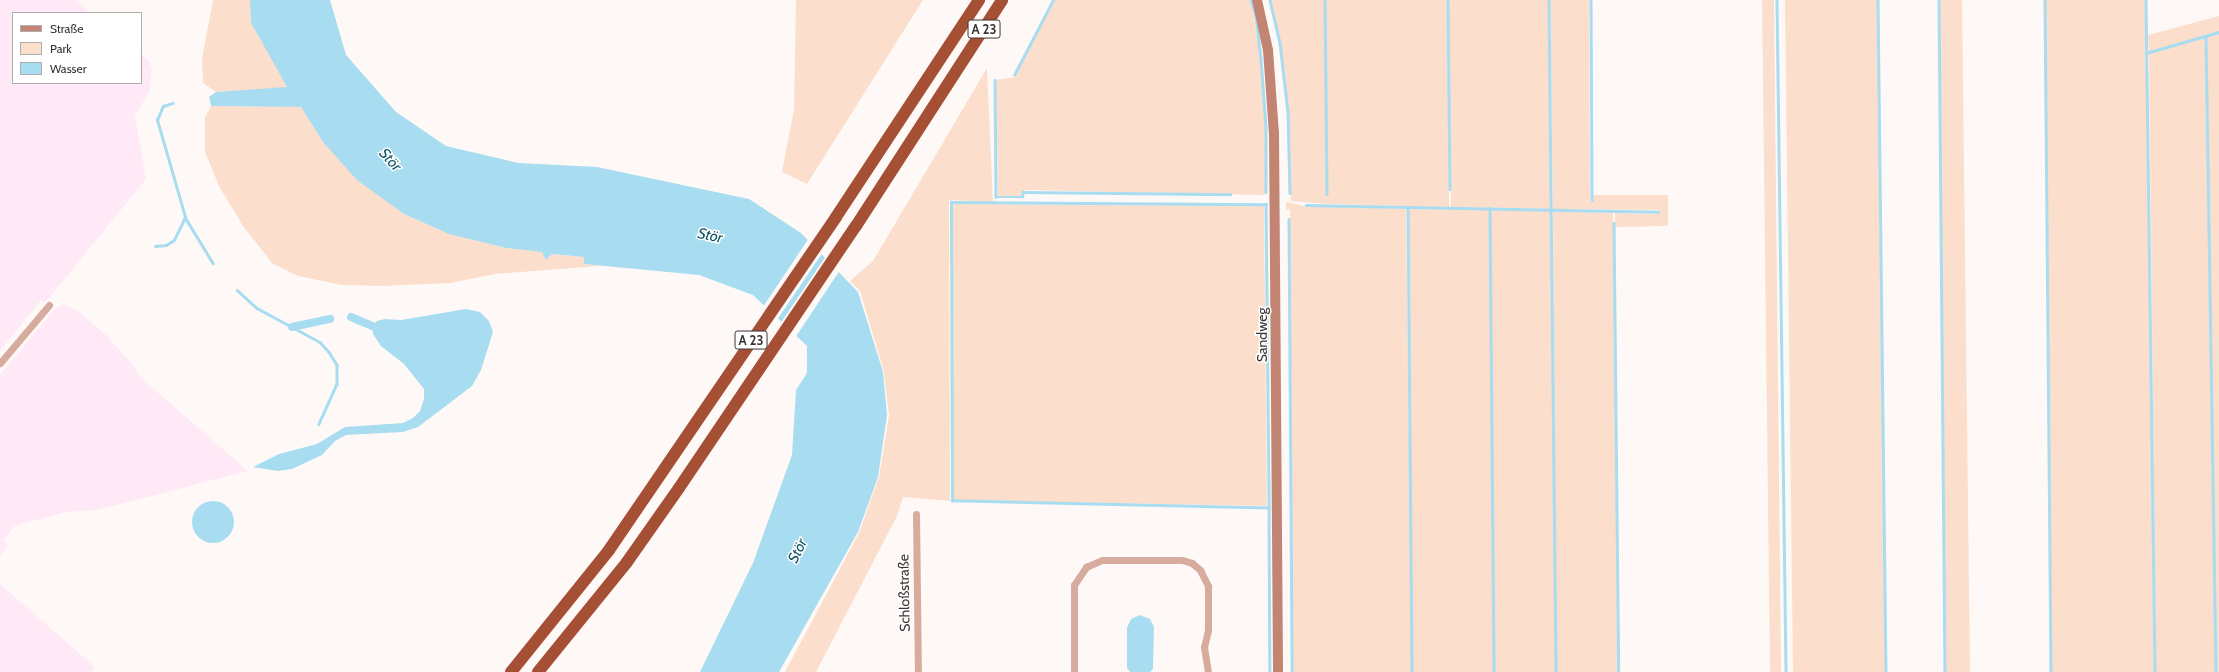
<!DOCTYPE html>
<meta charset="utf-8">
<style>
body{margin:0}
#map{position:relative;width:2219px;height:672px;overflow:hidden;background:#fef9f6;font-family:Cabin,sans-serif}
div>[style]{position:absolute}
.industrial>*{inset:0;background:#ffe9f7}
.green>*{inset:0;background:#fcdecc}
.water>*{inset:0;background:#a8dcf0}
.round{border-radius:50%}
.pier>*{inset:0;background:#fef9f6}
.stream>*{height:2.5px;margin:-1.25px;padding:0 1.25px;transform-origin:1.25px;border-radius:1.25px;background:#a8dcf0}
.canal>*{height:8px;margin:-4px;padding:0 4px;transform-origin:4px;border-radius:4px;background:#a8dcf0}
.street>*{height:7px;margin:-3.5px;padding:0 3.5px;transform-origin:3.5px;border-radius:3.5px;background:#d7ac9f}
.secondary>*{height:10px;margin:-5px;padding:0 5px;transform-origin:5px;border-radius:5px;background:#c38573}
.highway>*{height:12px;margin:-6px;padding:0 6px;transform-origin:6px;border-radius:6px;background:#a54f35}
span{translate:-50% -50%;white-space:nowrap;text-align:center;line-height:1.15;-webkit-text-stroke:3px #fff;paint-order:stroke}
.shield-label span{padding:1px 3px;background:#fff;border:1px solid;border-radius:3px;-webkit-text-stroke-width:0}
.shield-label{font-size:13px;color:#3a3533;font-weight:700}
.street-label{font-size:14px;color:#3a3533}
.water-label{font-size:15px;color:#0d5367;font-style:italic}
.legend{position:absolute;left:12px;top:12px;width:130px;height:72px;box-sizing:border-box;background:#fff;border:1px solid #b0aead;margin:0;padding:5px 7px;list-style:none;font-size:12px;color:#3a3533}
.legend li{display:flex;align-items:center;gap:8px;height:20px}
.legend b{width:20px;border:1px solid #b0aead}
</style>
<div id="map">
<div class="industrial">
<i style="clip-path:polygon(0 0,75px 0,91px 13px,13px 13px,13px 83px,141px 83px,141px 54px,149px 61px,152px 70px,149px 92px,135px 116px,146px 179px,45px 303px,41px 300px,0 351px)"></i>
<i style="clip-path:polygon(63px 304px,76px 310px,105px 334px,132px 364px,140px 377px,248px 471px,97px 510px,66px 512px,15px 526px,3px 541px,8px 546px,0 556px,0 375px,54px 310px)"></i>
<i style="clip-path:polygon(0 584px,95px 667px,91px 672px,0 672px)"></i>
</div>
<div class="green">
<i style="clip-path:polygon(213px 0,250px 0,251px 23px,288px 88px,216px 92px,203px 83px,202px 59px)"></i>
<i style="clip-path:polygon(796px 0,923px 0,807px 184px,782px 172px,794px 109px)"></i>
<i style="clip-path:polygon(1055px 0,1249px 0,1254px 16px,1260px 58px,1265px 127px,1265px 195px,1023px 190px,1021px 196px,998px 196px,996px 80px,1015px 77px)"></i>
<i style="clip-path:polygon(1271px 0,1325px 0,1327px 204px,1291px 201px,1289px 113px,1281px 44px)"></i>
<i style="clip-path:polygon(1326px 0,1447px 0,1449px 207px,1327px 204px)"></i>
<i style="clip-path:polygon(1449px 0,1549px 0,1551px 209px,1451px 207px)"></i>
<i style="clip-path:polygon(1550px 0,1589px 0,1590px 202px,1593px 202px,1593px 195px,1668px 195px,1668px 226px,1615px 227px,1615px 213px,1658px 214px,1659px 210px,1553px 209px)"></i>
<i style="clip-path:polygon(1762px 0,1774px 0,1781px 672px,1770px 672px)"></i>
<i style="clip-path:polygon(1785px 0,1877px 0,1885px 672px,1793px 672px)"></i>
<i style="clip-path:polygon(1939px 0,1962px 0,1970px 672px,1946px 672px)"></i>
<i style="clip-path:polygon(2045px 0,2145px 0,2154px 672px,2052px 672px)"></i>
<i style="clip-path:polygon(2219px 16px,2219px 32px,2149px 52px,2148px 35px)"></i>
<i style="clip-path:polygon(2219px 33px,2219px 672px,2216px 672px,2207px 37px)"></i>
<i style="clip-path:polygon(2205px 37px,2215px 672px,2156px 672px,2149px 53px)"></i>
<i style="clip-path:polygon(987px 68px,993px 202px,949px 200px,950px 501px,903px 497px,897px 516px,816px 672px,785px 672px,859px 533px,879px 477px,889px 416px,884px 372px,860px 291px,850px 281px,873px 261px)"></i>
<i style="clip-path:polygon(211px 106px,301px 107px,323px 142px,404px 214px,449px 234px,506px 248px,542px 252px,547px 256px,552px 254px,584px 257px,584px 264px,600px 266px,495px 274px,450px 283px,381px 286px,342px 285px,298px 276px,272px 263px,243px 226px,219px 186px,205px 152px,205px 118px)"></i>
<i style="clip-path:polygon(1286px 202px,1305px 206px,1406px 209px,1412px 672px,1293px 672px,1290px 209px,1286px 210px)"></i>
<i style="clip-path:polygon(953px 204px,1264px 206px,1267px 506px,953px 500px)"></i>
<i style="clip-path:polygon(1408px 209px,1489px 210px,1494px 672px,1413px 672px)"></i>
<i style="clip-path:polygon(1490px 210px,1551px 211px,1555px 672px,1495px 672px)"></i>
<i style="clip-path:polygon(1553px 211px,1613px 213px,1618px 672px,1556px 672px)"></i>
</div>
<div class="water">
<i style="clip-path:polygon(250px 0,330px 0,346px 55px,396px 112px,446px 146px,518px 163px,597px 167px,749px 199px,801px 233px,858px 292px,883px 372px,887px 415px,878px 477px,858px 532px,779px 672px,700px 672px,753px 563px,792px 455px,796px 390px,807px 373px,807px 346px,753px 295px,699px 275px,584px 264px,584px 257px,552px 254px,546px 260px,542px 252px,506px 248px,449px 234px,404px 214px,357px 180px,323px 142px,301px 107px,211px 106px,209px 97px,216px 92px,287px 87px,251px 23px)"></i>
<i style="clip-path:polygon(466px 309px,480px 312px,489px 321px,493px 332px,481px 370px,472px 386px,418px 427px,403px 432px,346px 435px,335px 441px,322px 455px,292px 469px,278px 471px,253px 467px,279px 454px,317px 444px,345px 427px,403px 423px,413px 418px,420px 411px,424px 399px,424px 389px,404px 364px,381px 346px,373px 334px,372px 326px,377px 321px,385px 319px,401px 320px)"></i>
<i class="round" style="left:192px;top:501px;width:42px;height:42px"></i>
<i style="clip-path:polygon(1140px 615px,1150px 619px,1154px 627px,1153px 669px,1150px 672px,1130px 672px,1127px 668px,1127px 628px,1131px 619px)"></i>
</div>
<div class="pier">
<i style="clip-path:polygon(809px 238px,823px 252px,777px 320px,763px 307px)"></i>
<i style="clip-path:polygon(826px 256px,840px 270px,795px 338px,780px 324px)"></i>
</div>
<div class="stream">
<i style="left:1251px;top:0;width:17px;rotate:73deg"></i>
<i style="left:1256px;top:16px;width:43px;rotate:83.4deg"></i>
<i style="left:1261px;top:59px;width:68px;rotate:85.8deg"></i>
<i style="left:1266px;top:127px;width:65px;rotate:90deg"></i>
<i style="left:1270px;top:0;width:44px;rotate:76.9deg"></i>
<i style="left:1280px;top:43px;width:69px;rotate:83.4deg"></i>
<i style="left:1288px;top:112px;width:81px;rotate:88.6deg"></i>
<i style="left:1325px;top:0;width:194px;rotate:89.4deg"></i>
<i style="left:1448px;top:0;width:189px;rotate:89.4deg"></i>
<i style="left:1549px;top:0;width:672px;rotate:89.4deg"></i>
<i style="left:1591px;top:0;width:200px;rotate:89.7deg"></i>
<i style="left:1777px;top:0;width:672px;rotate:89.23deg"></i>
<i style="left:1878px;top:0;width:672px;rotate:89.32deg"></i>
<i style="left:1939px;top:0;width:672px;rotate:89.49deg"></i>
<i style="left:2045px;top:0;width:672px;rotate:89.49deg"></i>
<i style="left:2146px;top:0;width:672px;rotate:89.23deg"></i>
<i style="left:2206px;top:36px;width:636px;rotate:89.1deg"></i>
<i style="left:2146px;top:53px;width:76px;rotate:-16deg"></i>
<i style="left:1014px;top:75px;width:85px;rotate:-62.5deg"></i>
<i style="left:995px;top:80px;width:117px;rotate:89.5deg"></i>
<i style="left:996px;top:197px;width:26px"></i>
<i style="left:1022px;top:197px;width:5px;rotate:-79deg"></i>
<i style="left:1023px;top:192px;width:207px;rotate:0.6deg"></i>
<i style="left:951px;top:202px;width:315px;rotate:0.4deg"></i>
<i style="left:1266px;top:204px;width:304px;rotate:89.4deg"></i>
<i style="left:1269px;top:508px;width:317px;rotate:-178.7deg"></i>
<i style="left:952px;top:501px;width:299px;rotate:-90.2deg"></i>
<i style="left:1306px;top:205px;width:352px;rotate:1.1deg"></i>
<i style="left:1408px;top:208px;width:464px;rotate:89.5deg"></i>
<i style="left:1490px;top:208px;width:464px;rotate:89.5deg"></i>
<i style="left:185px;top:217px;width:54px;rotate:58.7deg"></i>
<i style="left:1289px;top:219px;width:453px;rotate:89.6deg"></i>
<i style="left:1614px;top:223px;width:449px;rotate:89.4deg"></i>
<i style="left:155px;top:246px;width:11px;rotate:-5deg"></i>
<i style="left:166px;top:245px;width:9px;rotate:-32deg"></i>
<i style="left:174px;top:240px;width:25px;rotate:-64deg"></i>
<i style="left:185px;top:217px;width:101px;rotate:-106.1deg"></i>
<i style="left:157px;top:120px;width:15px;rotate:-67deg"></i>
<i style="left:163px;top:106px;width:10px;rotate:-17deg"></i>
<i style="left:237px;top:290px;width:27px;rotate:42deg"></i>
<i style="left:257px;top:308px;width:72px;rotate:28.4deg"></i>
<i style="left:320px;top:342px;width:13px;rotate:48deg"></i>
<i style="left:329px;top:352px;width:15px;rotate:58deg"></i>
<i style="left:337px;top:365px;width:19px;rotate:90deg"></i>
<i style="left:337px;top:384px;width:44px;rotate:114.2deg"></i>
<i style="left:1269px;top:508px;width:164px;rotate:89.7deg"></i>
</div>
<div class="canal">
<i style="left:351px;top:317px;width:23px;rotate:23deg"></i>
<i style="left:292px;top:327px;width:39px;rotate:-12deg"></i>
</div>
<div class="street">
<i style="left:0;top:363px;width:76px;rotate:-49.8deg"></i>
<i style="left:916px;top:514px;width:158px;rotate:89.3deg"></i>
<i style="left:1074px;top:672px;width:87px;rotate:-90deg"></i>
<i style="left:1074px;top:585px;width:22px;rotate:-56deg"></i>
<i style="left:1086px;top:567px;width:17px;rotate:-24deg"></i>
<i style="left:1102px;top:560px;width:80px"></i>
<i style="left:1182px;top:560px;width:10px;rotate:17deg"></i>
<i style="left:1192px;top:563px;width:11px;rotate:41deg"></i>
<i style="left:1200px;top:570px;width:18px;rotate:63deg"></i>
<i style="left:1208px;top:586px;width:44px;rotate:90deg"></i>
<i style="left:1208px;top:630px;width:17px;rotate:103deg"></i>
<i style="left:1204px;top:647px;width:25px;rotate:81deg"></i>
</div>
<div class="secondary">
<i style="left:1257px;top:0;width:51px;rotate:77.6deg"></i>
<i style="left:1268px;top:50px;width:83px;rotate:85.9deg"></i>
<i style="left:1274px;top:133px;width:539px;rotate:89.57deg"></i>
</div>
<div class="highway">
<i style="left:511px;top:672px;width:156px;rotate:-51.2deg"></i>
<i style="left:609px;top:550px;width:403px;rotate:-55.7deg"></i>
<i style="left:836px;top:217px;width:260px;rotate:-56.6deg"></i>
<i style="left:538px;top:672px;width:141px;rotate:-51deg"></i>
<i style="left:627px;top:562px;width:90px;rotate:-54.9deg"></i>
<i style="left:679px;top:488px;width:316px;rotate:-56deg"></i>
<i style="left:856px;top:226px;width:269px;rotate:-57.1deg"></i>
</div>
<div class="shield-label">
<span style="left:984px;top:29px">A 23</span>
<span style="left:751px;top:340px">A 23</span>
</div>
<div class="street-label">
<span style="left:1262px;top:335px;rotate:-90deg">Sandweg</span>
<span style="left:904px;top:593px;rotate:-91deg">Schloßstraße</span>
</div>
<div class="water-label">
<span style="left:390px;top:160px;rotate:48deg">Stör</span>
<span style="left:710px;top:236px;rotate:12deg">Stör</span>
<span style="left:798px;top:551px;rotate:-64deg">Stör</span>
</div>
<ul class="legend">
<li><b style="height:5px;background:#c38573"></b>Straße</li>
<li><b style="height:11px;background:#fcdecc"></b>Park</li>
<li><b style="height:11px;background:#a8dcf0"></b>Wasser</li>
</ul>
</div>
